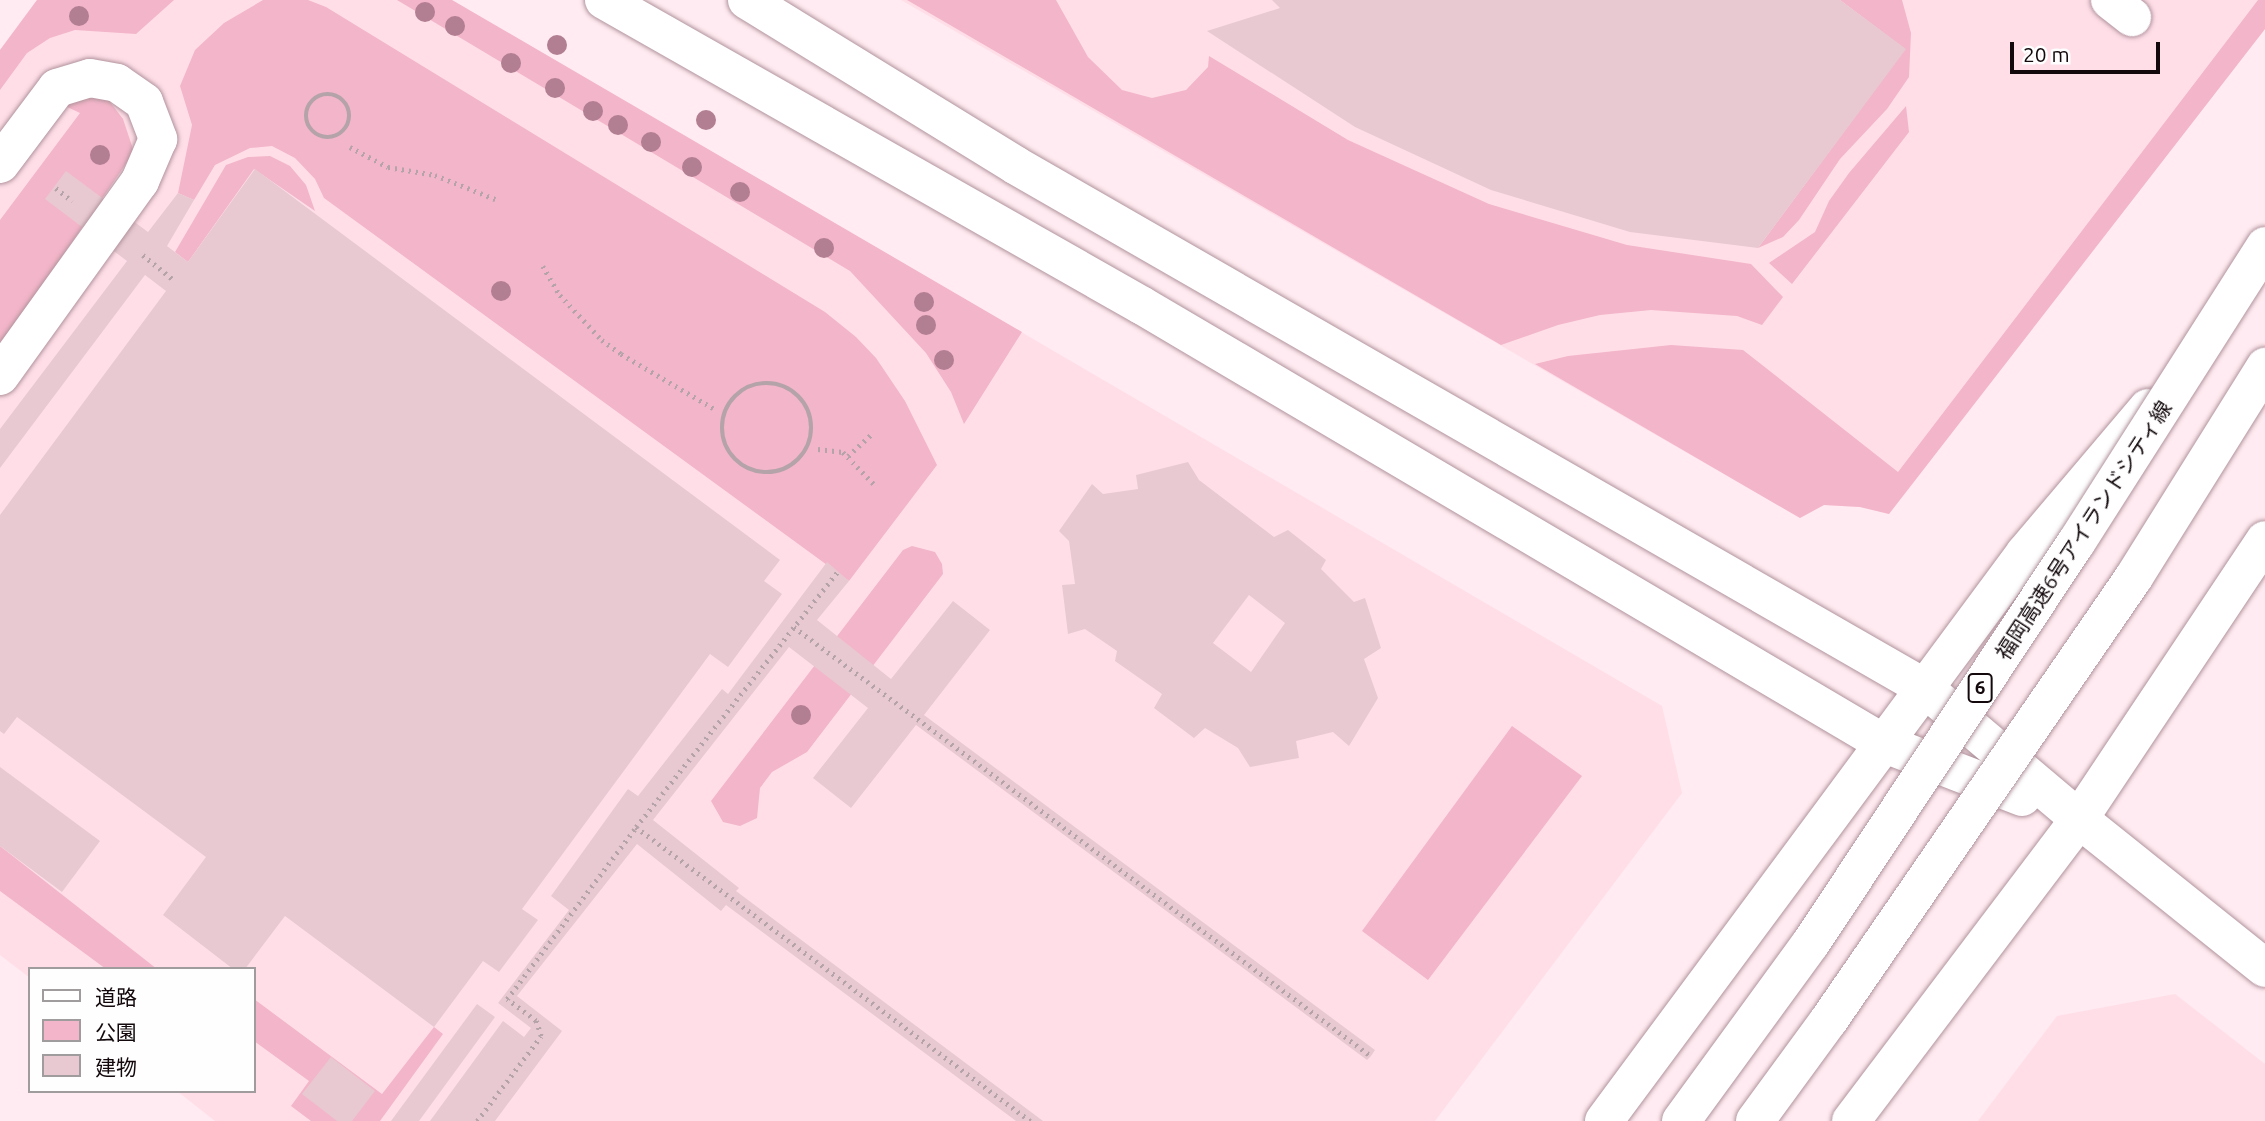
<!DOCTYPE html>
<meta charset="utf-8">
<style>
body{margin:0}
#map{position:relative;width:2265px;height:1121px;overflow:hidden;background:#ffebf1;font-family:Ubuntu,"Noto Sans JP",sans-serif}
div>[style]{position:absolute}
.built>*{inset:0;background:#ffdee8}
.green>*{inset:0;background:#f3b5c9}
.building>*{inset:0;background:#e8c9d2}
.path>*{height:4.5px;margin-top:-2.25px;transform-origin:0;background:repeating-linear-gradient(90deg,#b4a3a8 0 2px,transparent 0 7px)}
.path>.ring{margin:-2.25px;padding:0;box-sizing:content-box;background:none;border:4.5px solid #b4a3a8;border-radius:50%}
.roads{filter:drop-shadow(0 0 2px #b1939c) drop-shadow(0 0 2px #b1939c)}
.minor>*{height:38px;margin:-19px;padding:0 19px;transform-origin:19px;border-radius:19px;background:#fff}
.bridges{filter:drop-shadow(0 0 2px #b1939c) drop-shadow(0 0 2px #b1939c)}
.highway-bridge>*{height:38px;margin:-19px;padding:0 19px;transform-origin:19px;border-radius:19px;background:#fff}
.trees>*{width:20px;height:20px;margin:-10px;border-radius:50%;background:#b27e92}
span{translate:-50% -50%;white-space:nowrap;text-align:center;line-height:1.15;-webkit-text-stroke:5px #fefefe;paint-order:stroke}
.shield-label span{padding:2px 5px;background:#fefefe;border:2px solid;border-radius:5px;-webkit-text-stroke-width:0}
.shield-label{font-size:19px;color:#13090c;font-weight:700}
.street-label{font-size:21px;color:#13090c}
.legend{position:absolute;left:28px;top:967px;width:228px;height:126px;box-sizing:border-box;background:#fefefe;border:2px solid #a09c9d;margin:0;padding:9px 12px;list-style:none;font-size:21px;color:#13090c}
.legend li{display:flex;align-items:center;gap:14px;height:35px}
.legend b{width:35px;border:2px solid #a09c9d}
.scale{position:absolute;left:2010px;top:42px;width:150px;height:32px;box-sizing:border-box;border:4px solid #13090c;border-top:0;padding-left:9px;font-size:21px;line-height:24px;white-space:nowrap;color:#13090c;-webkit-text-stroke:5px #fefefe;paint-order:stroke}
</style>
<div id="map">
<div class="built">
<i style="clip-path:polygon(37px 0,452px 0,1662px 706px,1682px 793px,1435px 1121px,215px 1121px,177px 1091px,254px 1091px,254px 969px,30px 969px,30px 978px,0 955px,0 50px)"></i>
<i style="clip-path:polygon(901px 0,2265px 0,2265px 29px,1889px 514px,1860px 507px,1824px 505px,1800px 518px)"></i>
<i style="clip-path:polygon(2175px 994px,2265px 1064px,2265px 1121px,1978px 1121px,2057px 1016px)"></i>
</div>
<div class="green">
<i style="clip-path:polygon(37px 0,174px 0,136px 34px,75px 30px,50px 38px,27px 53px,0 90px,0 50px)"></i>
<i style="clip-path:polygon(263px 0,308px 0,326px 7px,825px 312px,856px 337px,876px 358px,905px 401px,937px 465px,849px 581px,324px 198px,315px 179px,295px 158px,272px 146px,250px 148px,215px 165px,194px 200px,178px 193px,192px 125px,180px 86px,195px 50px,224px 23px)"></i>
<i style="clip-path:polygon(397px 0,452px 0,1022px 332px,964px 424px,951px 392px,926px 353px,850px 271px)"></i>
<i style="clip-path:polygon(907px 0,1056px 0,1088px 57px,1122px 90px,1152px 98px,1186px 90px,1208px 67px,1209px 56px,1348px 140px,1489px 204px,1627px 245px,1751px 264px,1783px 297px,1762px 325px,1737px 316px,1651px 310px,1600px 315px,1558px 325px,1501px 345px)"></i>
<i style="clip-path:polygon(1840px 0,1902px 0,1911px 33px,1909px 77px,1887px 109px,1840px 159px,1799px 220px,1783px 237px,1758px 248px,1905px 49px)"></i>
<i style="clip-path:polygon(2258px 0,2265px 0,2265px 29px,1889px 514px,1860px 507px,1824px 505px,1800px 518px,1535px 364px,1568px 356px,1671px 345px,1743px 350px,1898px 472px)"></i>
<i style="clip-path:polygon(86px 98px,107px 98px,123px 119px,134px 152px,0 347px,0 220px,80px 113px,63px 105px)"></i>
<i style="clip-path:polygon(1906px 106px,1909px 132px,1792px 284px,1769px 263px,1815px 232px,1829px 201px,1849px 173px)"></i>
<i style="clip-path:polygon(270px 156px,290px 166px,306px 185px,315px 211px,254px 169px,188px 262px,175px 252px,226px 165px,248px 157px)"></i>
<i style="clip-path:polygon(912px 546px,935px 552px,942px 564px,943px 574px,807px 752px,772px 772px,760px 788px,757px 818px,740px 826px,723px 822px,711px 801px,903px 550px)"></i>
<i style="clip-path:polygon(1512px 726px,1582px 776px,1428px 980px,1362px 931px)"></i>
<i style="clip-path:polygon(0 846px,157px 969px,106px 969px,0 891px)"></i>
<i style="clip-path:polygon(254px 999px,382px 1094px,434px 1027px,443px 1034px,380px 1121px,311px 1121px,291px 1106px,309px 1081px,254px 1041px)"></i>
</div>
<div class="building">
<i style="clip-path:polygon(1272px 0,1840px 0,1906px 49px,1758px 248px,1630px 232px,1491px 190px,1355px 127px,1207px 31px,1280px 8px)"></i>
<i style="clip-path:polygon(255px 169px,780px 560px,764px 581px,782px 594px,728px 667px,710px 654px,522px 909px,538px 920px,499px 972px,483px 961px,434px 1027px,285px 916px,245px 969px,233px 969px,163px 915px,206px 857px,17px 717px,4px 734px,0 731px,0 515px,166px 291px,145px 275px,0 468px,0 429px,127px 261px,45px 199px,66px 171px,148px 232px,178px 193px,194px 200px,167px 246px,188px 262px)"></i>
<i style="clip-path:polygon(evenodd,1188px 462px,1199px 480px,1274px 537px,1288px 530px,1326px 560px,1321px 569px,1354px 602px,1365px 598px,1381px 648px,1364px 659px,1378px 698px,1349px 746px,1333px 732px,1296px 741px,1299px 758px,1250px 767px,1238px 748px,1205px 728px,1194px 738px,1154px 708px,1162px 694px,1115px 661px,1117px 651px,1085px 629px,1068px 634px,1062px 585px,1075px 584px,1069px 541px,1059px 531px,1092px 484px,1103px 494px,1138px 489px,1136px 475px,1188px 462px,1249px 595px,1285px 623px,1251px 672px,1213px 643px,1249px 595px)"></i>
<i style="clip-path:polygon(827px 562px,849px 581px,817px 620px,891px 679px,953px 601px,990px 630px,924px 715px,1375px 1050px,1371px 1056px,1367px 1060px,916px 725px,851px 808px,813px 778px,868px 708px,789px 647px,653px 820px,739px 888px,736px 891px,1043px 1121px,1016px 1121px,726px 905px,721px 911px,637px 844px,517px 996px,562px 1031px,495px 1121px,430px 1121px,503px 1021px,524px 1037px,531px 1028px,498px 1003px,569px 910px,551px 896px,628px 789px,638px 796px,722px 689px,728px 694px)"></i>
<i style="clip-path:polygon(0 767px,100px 841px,62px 892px,0 846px)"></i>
<i style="clip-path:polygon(477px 1004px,495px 1017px,419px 1121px,391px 1121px)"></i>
<i style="clip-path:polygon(331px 1057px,375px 1091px,352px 1121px,337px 1121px,302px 1094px)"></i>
</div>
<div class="path">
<i class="ring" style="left:306px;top:94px;width:39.5px;height:39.5px"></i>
<i style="left:350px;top:147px;width:43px;rotate:27.8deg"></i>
<i style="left:388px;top:167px;width:48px;rotate:9.7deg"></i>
<i style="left:435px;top:175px;width:65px;rotate:21.8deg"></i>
<i style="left:56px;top:188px;width:21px;rotate:39deg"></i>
<i style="left:143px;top:255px;width:41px;rotate:39.1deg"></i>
<i style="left:543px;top:266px;width:34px;rotate:60deg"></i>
<i style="left:560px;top:295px;width:62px;rotate:47deg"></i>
<i style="left:602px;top:340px;width:24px;rotate:36deg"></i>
<i style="left:621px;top:354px;width:107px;rotate:30.4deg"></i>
<i class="ring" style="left:722px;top:383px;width:85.5px;height:85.5px"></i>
<i style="left:818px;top:449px;width:25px;rotate:7deg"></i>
<i style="left:843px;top:452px;width:46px;rotate:45.9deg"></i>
<i style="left:848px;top:456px;width:35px;rotate:-43deg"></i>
<i style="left:794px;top:627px;width:719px;rotate:36.63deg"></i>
<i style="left:636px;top:827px;width:492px;rotate:36.7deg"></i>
<i style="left:477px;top:1121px;width:106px;rotate:-53deg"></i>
<i style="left:541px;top:1036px;width:16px;rotate:-108deg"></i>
<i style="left:536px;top:1021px;width:36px;rotate:-143deg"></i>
<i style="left:507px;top:999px;width:215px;rotate:-53.1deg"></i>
<i style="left:636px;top:827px;width:326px;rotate:-51.7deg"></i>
</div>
<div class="roads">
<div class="minor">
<i style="left:604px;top:0;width:618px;rotate:29.6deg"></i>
<i style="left:1141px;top:305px;width:864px;rotate:30.54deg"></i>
<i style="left:1885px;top:744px;width:147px;rotate:21.1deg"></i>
<i style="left:747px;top:0;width:315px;rotate:31.6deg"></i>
<i style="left:1015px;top:165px;width:1047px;rotate:29.89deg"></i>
<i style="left:1923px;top:687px;width:204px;rotate:40.2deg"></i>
<i style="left:2079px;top:819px;width:238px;rotate:38.7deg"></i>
<i style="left:2110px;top:0;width:28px;rotate:38deg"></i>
<i style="left:0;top:164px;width:95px;rotate:-53.1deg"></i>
<i style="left:57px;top:88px;width:34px;rotate:-17deg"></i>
<i style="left:90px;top:78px;width:27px;rotate:10deg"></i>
<i style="left:117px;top:83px;width:33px;rotate:35deg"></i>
<i style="left:144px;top:102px;width:40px;rotate:69deg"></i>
<i style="left:158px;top:139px;width:46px;rotate:113.2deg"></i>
<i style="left:140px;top:181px;width:240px;rotate:125.7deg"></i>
<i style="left:1604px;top:1121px;width:707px;rotate:-53.45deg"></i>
<i style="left:2025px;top:553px;width:190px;rotate:-49.7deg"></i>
<i style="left:1851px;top:1121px;width:378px;rotate:-52.9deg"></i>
<i style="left:2079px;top:819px;width:335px;rotate:-56.3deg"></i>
</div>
</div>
<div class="bridges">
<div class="highway-bridge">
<i style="left:1681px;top:1121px;width:220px;rotate:-53.9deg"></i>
<i style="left:1811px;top:943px;width:480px;rotate:-56.5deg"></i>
<i style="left:2076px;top:543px;width:352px;rotate:-57.5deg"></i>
<i style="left:1755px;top:1121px;width:125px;rotate:-53.8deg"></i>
<i style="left:1829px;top:1020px;width:538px;rotate:-55.45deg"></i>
<i style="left:2134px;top:577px;width:248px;rotate:-58deg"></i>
</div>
</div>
<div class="trees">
<i style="left:425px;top:12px"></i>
<i style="left:79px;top:16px"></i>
<i style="left:455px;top:26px"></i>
<i style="left:557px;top:45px"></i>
<i style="left:511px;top:63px"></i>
<i style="left:555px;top:88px"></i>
<i style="left:593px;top:111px"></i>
<i style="left:706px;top:120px"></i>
<i style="left:618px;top:125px"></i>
<i style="left:651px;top:142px"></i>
<i style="left:100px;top:155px"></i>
<i style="left:692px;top:167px"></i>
<i style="left:740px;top:192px"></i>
<i style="left:824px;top:248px"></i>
<i style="left:501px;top:291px"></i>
<i style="left:924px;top:302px"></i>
<i style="left:926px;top:325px"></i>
<i style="left:944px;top:360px"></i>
<i style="left:801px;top:715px"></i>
</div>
<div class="shield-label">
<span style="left:1980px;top:688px">6</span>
</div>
<div class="street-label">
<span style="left:2083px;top:530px;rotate:-57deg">福岡高速6号アイランドシティ線</span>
</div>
<ul class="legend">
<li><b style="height:9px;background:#fff"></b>道路</li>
<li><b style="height:19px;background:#f3b5c9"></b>公園</li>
<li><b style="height:19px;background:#e8c9d2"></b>建物</li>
</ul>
<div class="scale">20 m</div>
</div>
